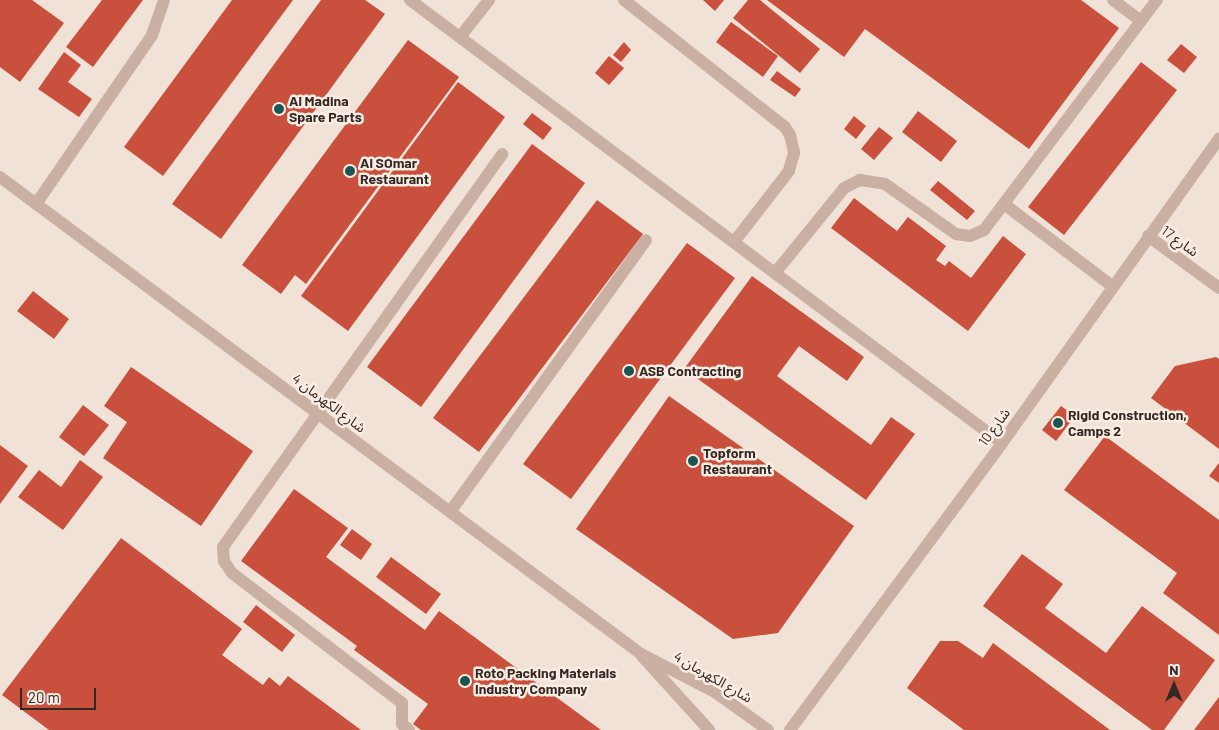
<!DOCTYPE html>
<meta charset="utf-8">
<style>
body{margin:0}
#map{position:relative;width:1219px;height:730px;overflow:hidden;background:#f1e2d7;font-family:Barlow,"Noto Sans Arabic",sans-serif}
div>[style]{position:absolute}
.building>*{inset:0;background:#c9503d}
.minor>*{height:12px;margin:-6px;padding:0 6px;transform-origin:6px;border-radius:6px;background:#c9b0a3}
.dots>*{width:14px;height:14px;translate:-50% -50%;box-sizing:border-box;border:2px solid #f9ece3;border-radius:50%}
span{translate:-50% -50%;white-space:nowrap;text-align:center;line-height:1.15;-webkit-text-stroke:5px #f9ece3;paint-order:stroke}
.poi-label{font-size:14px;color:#342825;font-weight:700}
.left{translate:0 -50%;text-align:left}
.street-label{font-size:14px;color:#342825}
.north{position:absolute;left:1149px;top:660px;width:50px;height:50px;-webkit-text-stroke:4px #f9ece3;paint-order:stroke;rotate:0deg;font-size:14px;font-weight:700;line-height:20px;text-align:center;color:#342825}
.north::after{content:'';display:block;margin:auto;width:18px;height:22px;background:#342825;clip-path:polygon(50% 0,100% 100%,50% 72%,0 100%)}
.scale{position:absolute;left:20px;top:688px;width:76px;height:22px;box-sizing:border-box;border:2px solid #342825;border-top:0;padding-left:6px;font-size:15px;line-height:18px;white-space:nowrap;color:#342825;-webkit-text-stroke:4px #f9ece3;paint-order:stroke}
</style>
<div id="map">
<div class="building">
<i style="clip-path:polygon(0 0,32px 0,64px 23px,20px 82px,0 67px)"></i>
<i style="clip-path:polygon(102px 0,143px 0,93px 67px,66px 47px)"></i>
<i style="clip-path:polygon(232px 0,293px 0,163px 176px,124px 147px)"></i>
<i style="clip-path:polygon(321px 0,365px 0,385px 14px,221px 239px,172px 204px)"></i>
<i style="clip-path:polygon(703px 0,724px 0,715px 11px)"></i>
<i style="clip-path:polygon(748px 0,760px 0,820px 49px,800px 73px,733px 18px)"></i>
<i style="clip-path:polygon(767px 0,1081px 0,1119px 28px,1029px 149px,865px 29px,844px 57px)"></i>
<i style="clip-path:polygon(731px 22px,778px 56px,763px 77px,716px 42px)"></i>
<i style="clip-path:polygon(408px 40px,459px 77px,306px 284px,295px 275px,281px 294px,242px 265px)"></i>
<i style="clip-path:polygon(624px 42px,631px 50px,621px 62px,613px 55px)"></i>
<i style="clip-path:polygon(1181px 44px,1197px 57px,1184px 73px,1167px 60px)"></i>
<i style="clip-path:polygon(64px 52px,81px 65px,68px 82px,92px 99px,79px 117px,38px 89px)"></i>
<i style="clip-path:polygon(609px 56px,624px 68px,609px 85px,595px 73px)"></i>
<i style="clip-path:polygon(1141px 62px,1177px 90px,1064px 235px,1028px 207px)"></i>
<i style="clip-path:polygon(777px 71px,801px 89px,795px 97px,770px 80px)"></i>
<i style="clip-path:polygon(458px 82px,505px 117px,348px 331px,301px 296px)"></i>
<i style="clip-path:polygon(918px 111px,957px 141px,941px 162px,902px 132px)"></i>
<i style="clip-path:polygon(532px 113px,552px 128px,543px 140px,523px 124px)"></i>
<i style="clip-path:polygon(854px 116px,866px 126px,856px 139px,844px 129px)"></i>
<i style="clip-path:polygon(879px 127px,893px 138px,874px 160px,861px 149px)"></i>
<i style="clip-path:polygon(532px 144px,585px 183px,421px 407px,367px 367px)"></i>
<i style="clip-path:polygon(938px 181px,975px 211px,967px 220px,930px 190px)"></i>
<i style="clip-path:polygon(854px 198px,897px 231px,908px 217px,946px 246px,936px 260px,945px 266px,949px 261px,971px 278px,1003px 236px,1026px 254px,968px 331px,831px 228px)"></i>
<i style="clip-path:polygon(597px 200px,643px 234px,479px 452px,433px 418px)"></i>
<i style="clip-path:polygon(687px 243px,735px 278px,571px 499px,523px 464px)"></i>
<i style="clip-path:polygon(752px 276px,864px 357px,847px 381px,799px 346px,777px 376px,871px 445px,891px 417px,915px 434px,866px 500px,684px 369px)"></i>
<i style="clip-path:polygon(33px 291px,69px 319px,54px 339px,17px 311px)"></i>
<i style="clip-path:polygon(1216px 357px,1219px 359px,1219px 449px,1151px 398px,1175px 366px)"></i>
<i style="clip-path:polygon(131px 367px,253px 451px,201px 526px,103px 458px,127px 422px,104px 406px)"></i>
<i style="clip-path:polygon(669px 396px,854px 526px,778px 633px,733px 639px,576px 529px)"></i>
<i style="clip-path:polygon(83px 405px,109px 425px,84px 456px,59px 437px)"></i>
<i style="clip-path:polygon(1061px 406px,1075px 416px,1056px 441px,1042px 430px)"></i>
<i style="clip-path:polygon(1105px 436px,1219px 520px,1219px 635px,1163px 593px,1177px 573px,1064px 490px)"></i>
<i style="clip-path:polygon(0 445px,28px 466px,0 504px)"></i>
<i style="clip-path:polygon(80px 460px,103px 477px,63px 530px,18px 497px,39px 470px,61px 487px)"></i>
<i style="clip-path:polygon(1219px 463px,1219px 483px,1209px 476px)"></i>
<i style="clip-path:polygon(294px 489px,348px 528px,326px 557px,425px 630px,439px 611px,601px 730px,421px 730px,413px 724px,428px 704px,354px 650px,357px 646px,241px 561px)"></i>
<i style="clip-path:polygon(352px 529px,372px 544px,361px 560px,340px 545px)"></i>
<i style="clip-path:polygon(121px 538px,242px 629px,222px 655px,263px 685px,269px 677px,280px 686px,288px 676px,361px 730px,49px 730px,2px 695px)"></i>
<i style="clip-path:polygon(1022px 554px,1063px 584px,1045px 608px,1106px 653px,1142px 606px,1215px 660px,1164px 730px,1152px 730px,983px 606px)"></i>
<i style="clip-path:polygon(391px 557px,441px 594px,426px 614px,376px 577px)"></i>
<i style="clip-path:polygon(256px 605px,295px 635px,282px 652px,243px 622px)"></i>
<i style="clip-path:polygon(940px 641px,958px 641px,983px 658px,993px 643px,1110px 730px,964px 730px,907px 688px)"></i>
<i style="clip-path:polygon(1219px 697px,1219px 730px,1194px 730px)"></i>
</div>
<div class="minor">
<i style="left:410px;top:0;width:739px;rotate:36.81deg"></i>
<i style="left:624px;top:0;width:205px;rotate:38.3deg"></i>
<i style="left:785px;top:127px;width:9px;rotate:58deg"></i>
<i style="left:790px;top:135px;width:18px;rotate:77deg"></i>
<i style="left:794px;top:153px;width:19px;rotate:106deg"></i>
<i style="left:789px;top:171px;width:90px;rotate:127.8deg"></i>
<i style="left:1113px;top:0;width:35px;rotate:37deg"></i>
<i style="left:460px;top:37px;width:47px;rotate:-51.9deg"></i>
<i style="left:0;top:177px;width:799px;rotate:36.65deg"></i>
<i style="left:641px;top:654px;width:83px;rotate:27.2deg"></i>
<i style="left:715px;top:692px;width:65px;rotate:35.6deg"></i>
<i style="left:36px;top:204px;width:205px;rotate:-55.5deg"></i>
<i style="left:152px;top:35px;width:37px;rotate:-71deg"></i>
<i style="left:1004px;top:204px;width:136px;rotate:37.2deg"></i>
<i style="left:1148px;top:236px;width:88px;rotate:36.2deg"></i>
<i style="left:775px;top:273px;width:109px;rotate:-50.9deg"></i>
<i style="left:844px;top:188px;width:18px;rotate:-27deg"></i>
<i style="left:860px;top:180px;width:25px;rotate:9deg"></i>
<i style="left:885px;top:184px;width:87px;rotate:35.2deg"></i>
<i style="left:956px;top:234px;width:14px;rotate:8deg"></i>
<i style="left:970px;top:236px;width:15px;rotate:-23deg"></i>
<i style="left:984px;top:230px;width:288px;rotate:-53.1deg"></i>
<i style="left:450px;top:512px;width:335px;rotate:-54.2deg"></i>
<i style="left:642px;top:656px;width:100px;rotate:47.8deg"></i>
<i style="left:409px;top:730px;width:9px;rotate:-139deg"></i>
<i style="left:402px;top:724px;width:21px;rotate:-90deg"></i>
<i style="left:402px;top:703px;width:214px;rotate:-142.6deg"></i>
<i style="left:232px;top:573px;width:14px;rotate:-124deg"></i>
<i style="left:224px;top:561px;width:14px;rotate:-94deg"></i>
<i style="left:223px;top:547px;width:482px;rotate:-54.6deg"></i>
<i style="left:790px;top:730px;width:357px;rotate:-53.5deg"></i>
<i style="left:1002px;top:443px;width:374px;rotate:-54.5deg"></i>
</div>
<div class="dots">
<i style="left:279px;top:109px;background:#1a5653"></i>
<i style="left:350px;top:171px;background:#1a5653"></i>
<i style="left:629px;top:371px;background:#1a5653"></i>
<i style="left:1058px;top:423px;background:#1a5653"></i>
<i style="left:693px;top:461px;background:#1a5653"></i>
<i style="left:465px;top:681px;background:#1a5653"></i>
</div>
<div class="poi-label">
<span class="left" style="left:289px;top:109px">Al Madina<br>Spare Parts</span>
<span class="left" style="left:360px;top:171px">Al SOmar<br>Restaurant</span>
<span class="left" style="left:639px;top:371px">ASB Contracting</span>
<span class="left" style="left:1068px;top:423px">Rigid Construction,<br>Camps 2</span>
<span class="left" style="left:703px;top:461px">Topform<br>Restaurant</span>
<span class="left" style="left:475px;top:681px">Roto Packing Materials<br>Industry Company</span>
</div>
<div class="street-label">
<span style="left:1180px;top:241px;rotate:36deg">شارع 17</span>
<span style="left:329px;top:403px;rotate:37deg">شارع الكهرمان 4</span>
<span style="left:994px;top:427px;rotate:-54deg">شارع 10</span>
<span style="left:713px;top:677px;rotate:30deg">شارع الكهرمان 4</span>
</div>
<div class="north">N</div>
<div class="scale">20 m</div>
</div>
